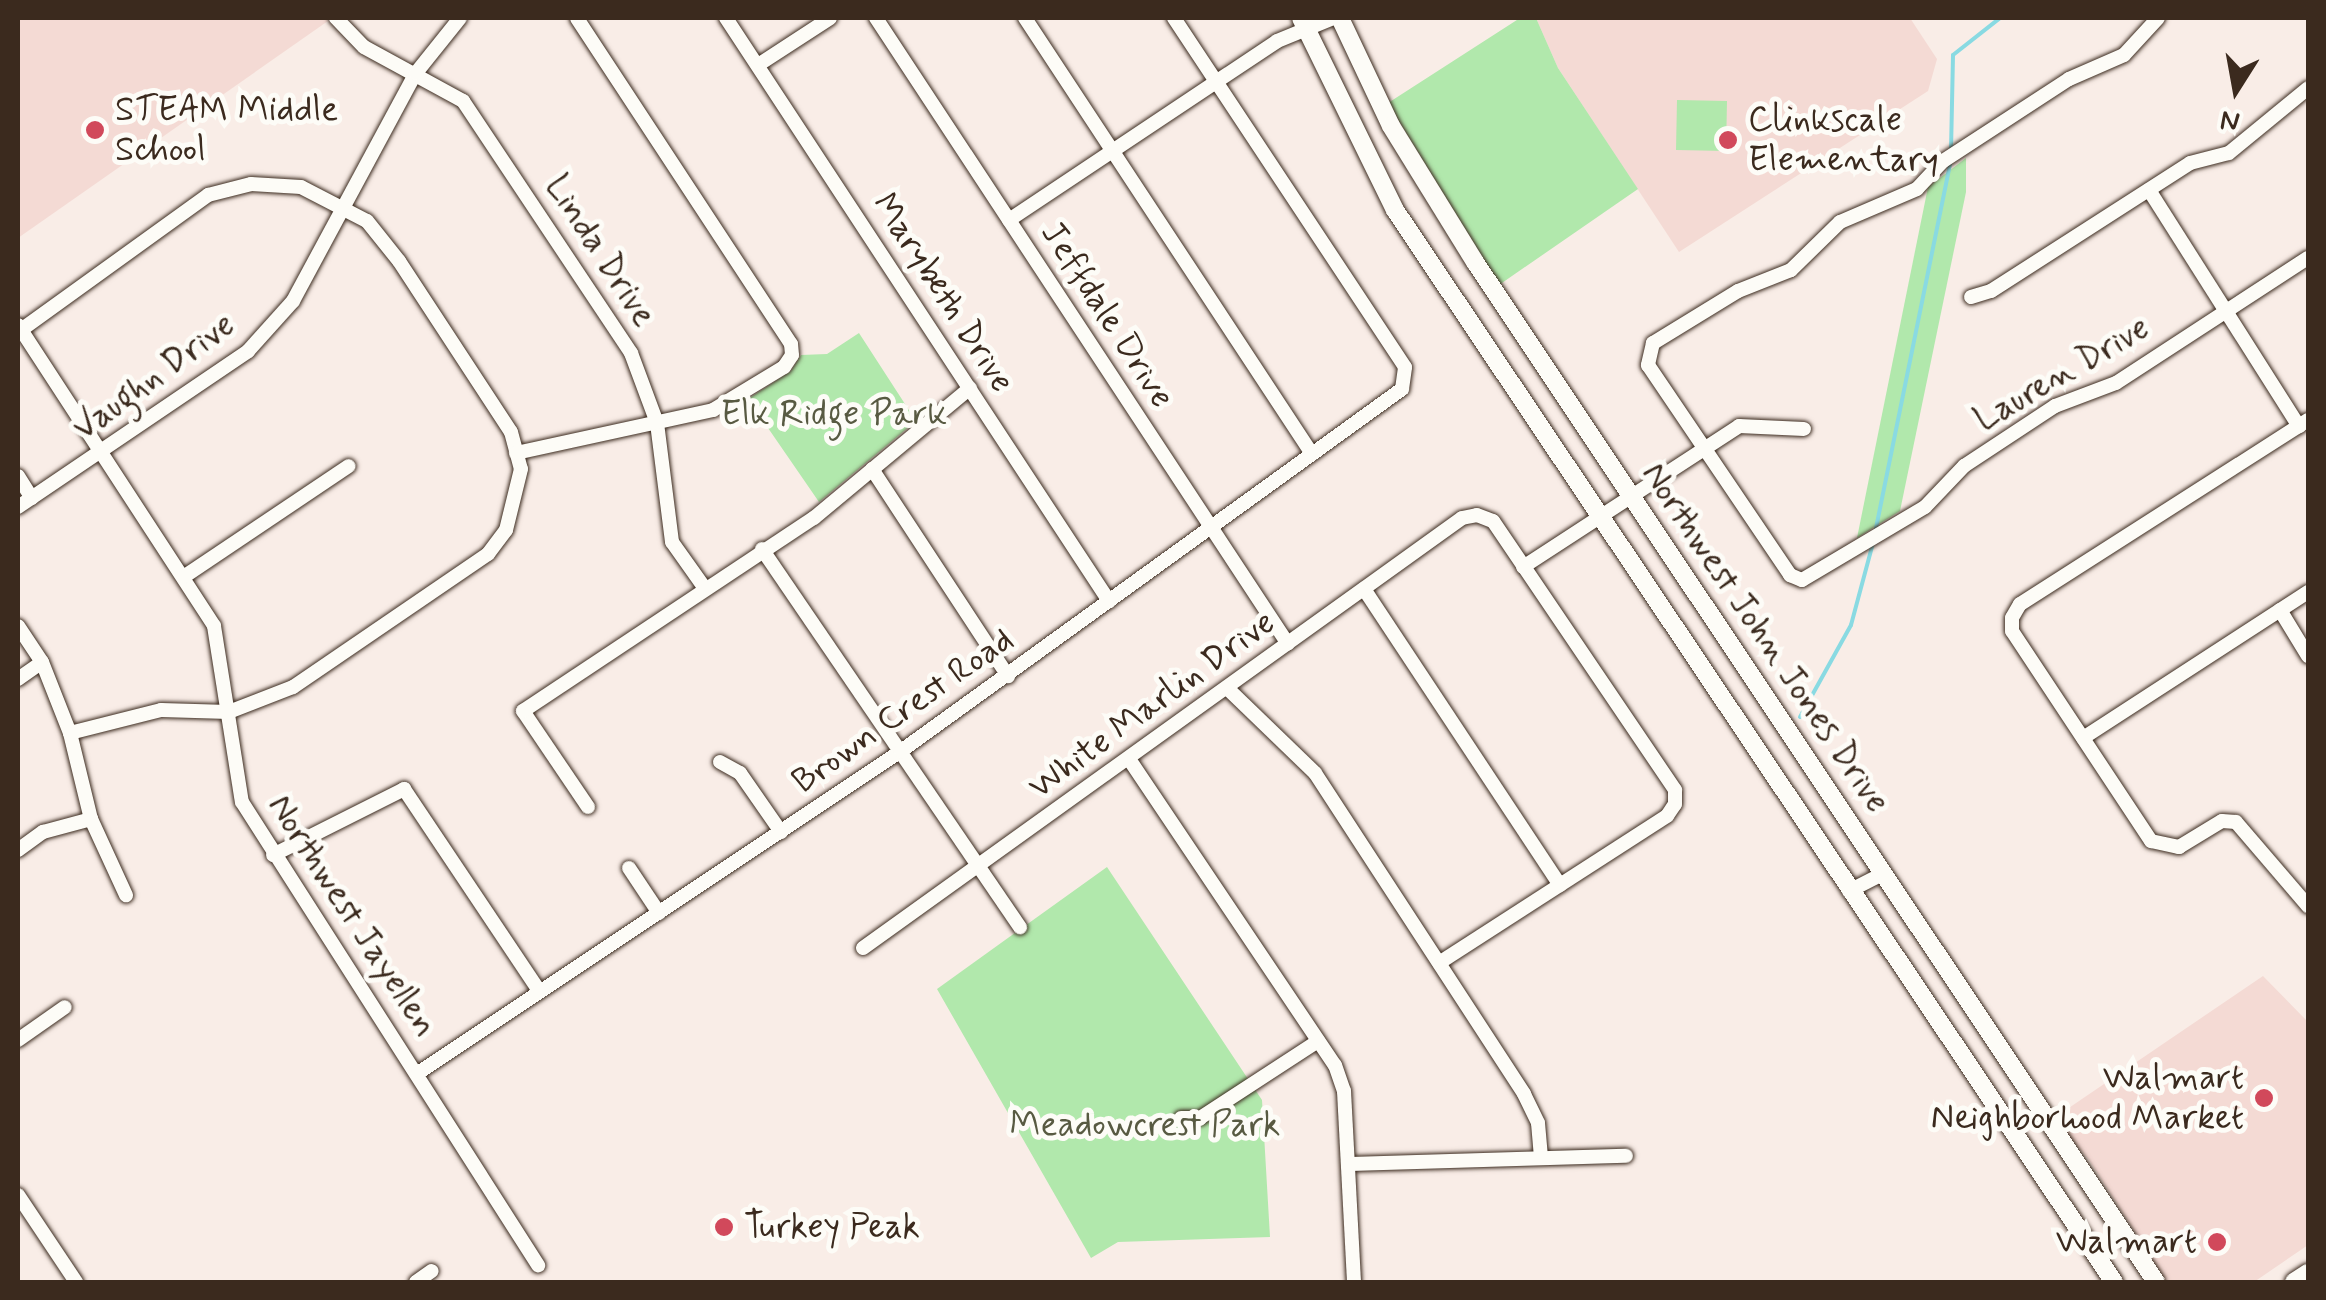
<!DOCTYPE html>
<style>
body{margin:0}
#map{position:relative;width:2326px;height:1300px;overflow:hidden;background:#f9ede7;font-family:Mynerve,sans-serif}
div>[style]{position:absolute}
.built>*{inset:0;background:#f4dad4}
.green>*{inset:0;background:#b1e8ac}
.stream>*{height:4px;margin:-2px;padding:0 2px;transform-origin:2px;border-radius:2px;background:#89dae2}
.roads{filter:drop-shadow(0 0 2px #3b2a1e) drop-shadow(0 0 2px #3b2a1e)}
.minor>*{height:14px;margin:-7px;padding:0 7px;transform-origin:7px;border-radius:7px;background:#fdfcf7}
.major>*{height:18px;margin:-9px;padding:0 9px;transform-origin:9px;border-radius:9px;background:#fdfcf7}
.dots>*{width:28px;height:28px;translate:-50% -50%;box-sizing:border-box;border:5px solid #fdfcf7;border-radius:50%}
span{translate:-50% -50%;white-space:nowrap;text-align:center;line-height:1.15;-webkit-text-stroke:10px #fdfcf7;paint-order:stroke}
.poi-label{font-size:35px;color:#3b2a1e}
.left{translate:0 -50%;text-align:left}
.right{translate:-100% -50%;text-align:right}
.street-label{font-size:35px;color:#3b2a1e}
.park-label{font-size:35px;color:#585a42}
.frame{position:absolute;inset:0;border:20px solid #3b2a1e;pointer-events:none}
.north{position:absolute;left:2186px;top:40px;width:100px;height:100px;-webkit-text-stroke:8px #fdfcf7;paint-order:stroke;rotate:191deg;font-size:28px;font-weight:700;line-height:40px;text-align:center;color:#3b2a1e}
.north::after{content:'';display:block;margin:auto;width:35px;height:45px;background:#3b2a1e;clip-path:polygon(50% 0,100% 100%,50% 72%,0 100%)}
</style>
<div id="map">
<div class="built">
<i style="clip-path:polygon(18px 18px,326px 18px,328px 21px,18px 238px)"></i>
<i style="clip-path:polygon(1536px 18px,1910px 18px,1937px 59px,1928px 91px,1679px 252px,1558px 68px)"></i>
<i style="clip-path:polygon(2263px 976px,2308px 1022px,2308px 1245px,2254px 1282px,2167px 1282px,2089px 1160px,2054px 1118px)"></i>
</div>
<div class="green">
<i style="clip-path:polygon(1520px 18px,1536px 18px,1558px 68px,1638px 189px,1499px 285px,1388px 103px)"></i>
<i style="clip-path:polygon(1677px 100px,1727px 101px,1726px 151px,1676px 150px)"></i>
<i style="clip-path:polygon(1966px 158px,1966px 192px,1900px 511px,1857px 538px,1928px 187px)"></i>
<i style="clip-path:polygon(859px 333px,916px 421px,819px 502px,748px 399px,791px 371px,801px 355px,827px 354px)"></i>
<i style="clip-path:polygon(1107px 867px,1262px 1100px,1270px 1237px,1118px 1242px,1091px 1258px,937px 989px)"></i>
</div>
<div class="stream">
<i style="left:1951px;top:151px;width:96px;rotate:-88.8deg"></i>
<i style="left:1953px;top:55px;width:60px;rotate:-38.2deg"></i>
<i style="left:1876px;top:528px;width:375px;rotate:-78.5deg"></i>
<i style="left:1800px;top:717px;width:105px;rotate:-61deg"></i>
<i style="left:1851px;top:625px;width:85px;rotate:-75deg"></i>
</div>
<div class="roads">
<div class="minor">
<i style="left:336px;top:18px;width:40px;rotate:46deg"></i>
<i style="left:364px;top:47px;width:113px;rotate:28.6deg"></i>
<i style="left:463px;top:101px;width:303px;rotate:56.3deg"></i>
<i style="left:631px;top:353px;width:75px;rotate:69.6deg"></i>
<i style="left:657px;top:423px;width:120px;rotate:82.8deg"></i>
<i style="left:672px;top:542px;width:55px;rotate:54.6deg"></i>
<i style="left:726px;top:18px;width:698px;rotate:56.7deg"></i>
<i style="left:876px;top:18px;width:749px;rotate:56.65deg"></i>
<i style="left:1025px;top:18px;width:522px;rotate:56.64deg"></i>
<i style="left:2158px;top:18px;width:50px;rotate:132.6deg"></i>
<i style="left:2124px;top:55px;width:60px;rotate:156.4deg"></i>
<i style="left:2069px;top:79px;width:150px;rotate:146.9deg"></i>
<i style="left:1943px;top:161px;width:38px;rotate:133deg"></i>
<i style="left:1917px;top:189px;width:84px;rotate:156.8deg"></i>
<i style="left:1840px;top:222px;width:69px;rotate:135.6deg"></i>
<i style="left:1791px;top:270px;width:57px;rotate:158.4deg"></i>
<i style="left:1738px;top:291px;width:100px;rotate:148.5deg"></i>
<i style="left:1653px;top:343px;width:23px;rotate:103deg"></i>
<i style="left:1648px;top:365px;width:254px;rotate:55.9deg"></i>
<i style="left:1790px;top:575px;width:13px;rotate:23deg"></i>
<i style="left:1802px;top:580px;width:143px;rotate:-30.7deg"></i>
<i style="left:1925px;top:507px;width:57px;rotate:-46.4deg"></i>
<i style="left:1964px;top:466px;width:109px;rotate:-33.4deg"></i>
<i style="left:2055px;top:406px;width:65px;rotate:-20.7deg"></i>
<i style="left:2116px;top:383px;width:229px;rotate:-33.1deg"></i>
<i style="left:758px;top:65px;width:86px;rotate:-33.1deg"></i>
<i style="left:2149px;top:190px;width:280px;rotate:57.6deg"></i>
<i style="left:1009px;top:220px;width:322px;rotate:-33.7deg"></i>
<i style="left:1277px;top:41px;width:61px;rotate:-22.3deg"></i>
<i style="left:1971px;top:297px;width:21px;rotate:-17deg"></i>
<i style="left:1991px;top:291px;width:237px;rotate:-32.7deg"></i>
<i style="left:2190px;top:163px;width:40px;rotate:-14.4deg"></i>
<i style="left:2229px;top:153px;width:102px;rotate:-39.4deg"></i>
<i style="left:18px;top:325px;width:359px;rotate:56.9deg"></i>
<i style="left:214px;top:626px;width:178px;rotate:81deg"></i>
<i style="left:242px;top:802px;width:550px;rotate:57.41deg"></i>
<i style="left:21px;top:330px;width:231px;rotate:-35.8deg"></i>
<i style="left:208px;top:195px;width:44px;rotate:-14.3deg"></i>
<i style="left:251px;top:184px;width:50px;rotate:3.4deg"></i>
<i style="left:301px;top:187px;width:74px;rotate:27.3deg"></i>
<i style="left:367px;top:221px;width:51px;rotate:51.3deg"></i>
<i style="left:399px;top:261px;width:204px;rotate:56.8deg"></i>
<i style="left:511px;top:432px;width:38px;rotate:75deg"></i>
<i style="left:521px;top:469px;width:63px;rotate:103.8deg"></i>
<i style="left:506px;top:530px;width:30px;rotate:127deg"></i>
<i style="left:488px;top:554px;width:236px;rotate:145.7deg"></i>
<i style="left:293px;top:687px;width:69px;rotate:158.7deg"></i>
<i style="left:229px;top:712px;width:68px;rotate:-178.3deg"></i>
<i style="left:161px;top:710px;width:94px;rotate:165.8deg"></i>
<i style="left:2308px;top:420px;width:342px;rotate:147.4deg"></i>
<i style="left:2020px;top:604px;width:16px;rotate:120deg"></i>
<i style="left:2012px;top:618px;width:13px;rotate:90deg"></i>
<i style="left:2012px;top:631px;width:252px;rotate:56.5deg"></i>
<i style="left:2151px;top:841px;width:29px;rotate:12deg"></i>
<i style="left:2179px;top:847px;width:50px;rotate:-31.2deg"></i>
<i style="left:2222px;top:821px;width:14px;rotate:4deg"></i>
<i style="left:2236px;top:822px;width:111px;rotate:49.4deg"></i>
<i style="left:516px;top:453px;width:202px;rotate:-12.3deg"></i>
<i style="left:713px;top:410px;width:83px;rotate:-31.2deg"></i>
<i style="left:784px;top:367px;width:14px;rotate:-56deg"></i>
<i style="left:792px;top:355px;width:11px;rotate:-95deg"></i>
<i style="left:791px;top:344px;width:390px;rotate:-123.3deg"></i>
<i style="left:872px;top:469px;width:248px;rotate:56.7deg"></i>
<i style="left:18px;top:476px;width:26px;rotate:58deg"></i>
<i style="left:18px;top:507px;width:278px;rotate:-34.1deg"></i>
<i style="left:248px;top:351px;width:67px;rotate:-48deg"></i>
<i style="left:293px;top:301px;width:259px;rotate:-61.7deg"></i>
<i style="left:416px;top:73px;width:70px;rotate:-51.3deg"></i>
<i style="left:762px;top:549px;width:458px;rotate:55.7deg"></i>
<i style="left:1523px;top:567px;width:258px;rotate:-33.1deg"></i>
<i style="left:1739px;top:426px;width:65px;rotate:2.6deg"></i>
<i style="left:185px;top:576px;width:197px;rotate:-33.9deg"></i>
<i style="left:1364px;top:589px;width:355px;rotate:56.5deg"></i>
<i style="left:2280px;top:610px;width:54px;rotate:58.7deg"></i>
<i style="left:18px;top:626px;width:43px;rotate:56.3deg"></i>
<i style="left:42px;top:662px;width:76px;rotate:68.5deg"></i>
<i style="left:70px;top:733px;width:89px;rotate:76.3deg"></i>
<i style="left:91px;top:819px;width:84px;rotate:65.3deg"></i>
<i style="left:18px;top:679px;width:29px;rotate:-35deg"></i>
<i style="left:1227px;top:688px;width:122px;rotate:44deg"></i>
<i style="left:1315px;top:773px;width:383px;rotate:56.9deg"></i>
<i style="left:1524px;top:1094px;width:32px;rotate:64deg"></i>
<i style="left:1538px;top:1123px;width:34px;rotate:85deg"></i>
<i style="left:2083px;top:738px;width:268px;rotate:-33deg"></i>
<i style="left:1129px;top:759px;width:369px;rotate:56.1deg"></i>
<i style="left:1335px;top:1065px;width:28px;rotate:71deg"></i>
<i style="left:1344px;top:1091px;width:191px;rotate:87deg"></i>
<i style="left:720px;top:762px;width:23px;rotate:29deg"></i>
<i style="left:740px;top:773px;width:72px;rotate:55.2deg"></i>
<i style="left:588px;top:807px;width:116px;rotate:-124.1deg"></i>
<i style="left:523px;top:711px;width:349px;rotate:-33.6deg"></i>
<i style="left:814px;top:518px;width:203px;rotate:-39.8deg"></i>
<i style="left:18px;top:850px;width:31px;rotate:-36deg"></i>
<i style="left:43px;top:832px;width:50px;rotate:-15.2deg"></i>
<i style="left:273px;top:855px;width:147px;rotate:-26.7deg"></i>
<i style="left:404px;top:789px;width:243px;rotate:56.2deg"></i>
<i style="left:629px;top:868px;width:54px;rotate:56.3deg"></i>
<i style="left:1849px;top:891px;width:37px;rotate:-27deg"></i>
<i style="left:863px;top:948px;width:737px;rotate:-35.67deg"></i>
<i style="left:1462px;top:518px;width:15px;rotate:-11deg"></i>
<i style="left:1477px;top:515px;width:17px;rotate:21deg"></i>
<i style="left:1493px;top:521px;width:325px;rotate:55.9deg"></i>
<i style="left:1675px;top:790px;width:14px;rotate:90deg"></i>
<i style="left:1675px;top:804px;width:14px;rotate:124deg"></i>
<i style="left:1667px;top:816px;width:271px;rotate:147.2deg"></i>
<i style="left:18px;top:1040px;width:57px;rotate:-35.1deg"></i>
<i style="left:418px;top:1073px;width:580px;rotate:-33.69deg"></i>
<i style="left:901px;top:751px;width:618px;rotate:-35.85deg"></i>
<i style="left:1402px;top:389px;width:22px;rotate:-82deg"></i>
<i style="left:1405px;top:367px;width:419px;rotate:-123.5deg"></i>
<i style="left:1181px;top:1118px;width:19px"></i>
<i style="left:1200px;top:1118px;width:141px;rotate:-33.1deg"></i>
<i style="left:1349px;top:1164px;width:277px;rotate:-1.7deg"></i>
<i style="left:18px;top:1195px;width:105px;rotate:56.3deg"></i>
<i style="left:416px;top:1282px;width:19px;rotate:-35deg"></i>
</div>
<div class="major">
<i style="left:1301px;top:18px;width:214px;rotate:63.9deg"></i>
<i style="left:1395px;top:210px;width:1291px;rotate:56.15deg"></i>
<i style="left:1340px;top:18px;width:119px;rotate:64.7deg"></i>
<i style="left:1391px;top:126px;width:160px;rotate:58.3deg"></i>
<i style="left:1475px;top:262px;width:1226px;rotate:56.27deg"></i>
<i style="left:2294px;top:1282px;width:17px;rotate:-33deg"></i>
</div>
</div>
<div class="dots">
<i style="left:95px;top:130px;background:#d1495b"></i>
<i style="left:1728px;top:140px;background:#d1495b"></i>
<i style="left:2264px;top:1098px;background:#d1495b"></i>
<i style="left:724px;top:1227px;background:#d1495b"></i>
<i style="left:2217px;top:1242px;background:#d1495b"></i>
</div>
<div class="poi-label">
<span class="left" style="left:115px;top:130px">STEAM Middle<br>School</span>
<span class="left" style="left:1748px;top:140px">Clinkscale<br>Elementary</span>
<span class="right" style="left:2244px;top:1098px">Walmart<br>Neighborhood Market</span>
<span class="left" style="left:744px;top:1227px">Turkey Peak</span>
<span class="right" style="left:2197px;top:1242px">Walmart</span>
</div>
<div class="street-label">
<span style="left:600px;top:251px;rotate:57deg">Linda Drive</span>
<span style="left:943px;top:293px;rotate:57deg">Marybeth Drive</span>
<span style="left:1107px;top:315px;rotate:57deg">Jeffdale Drive</span>
<span style="left:2062px;top:374px;rotate:-30deg">Lauren Drive</span>
<span style="left:154px;top:377px;rotate:-36deg">Vaughn Drive</span>
<span style="left:1765px;top:638px;rotate:56deg">Northwest John Jones Drive</span>
<span style="left:1152px;top:705px;rotate:-36deg">White Marlin Drive</span>
<span style="left:903px;top:711px;rotate:-35deg">Brown Crest Road</span>
<span style="left:352px;top:916px;rotate:57deg">Northwest Jayellen</span>
</div>
<div class="park-label">
<span style="left:834px;top:414px">Elk Ridge Park</span>
<span style="left:1145px;top:1125px">Meadowcrest Park</span>
</div>
<div class="frame"></div>
<div class="north">N</div>
</div>
